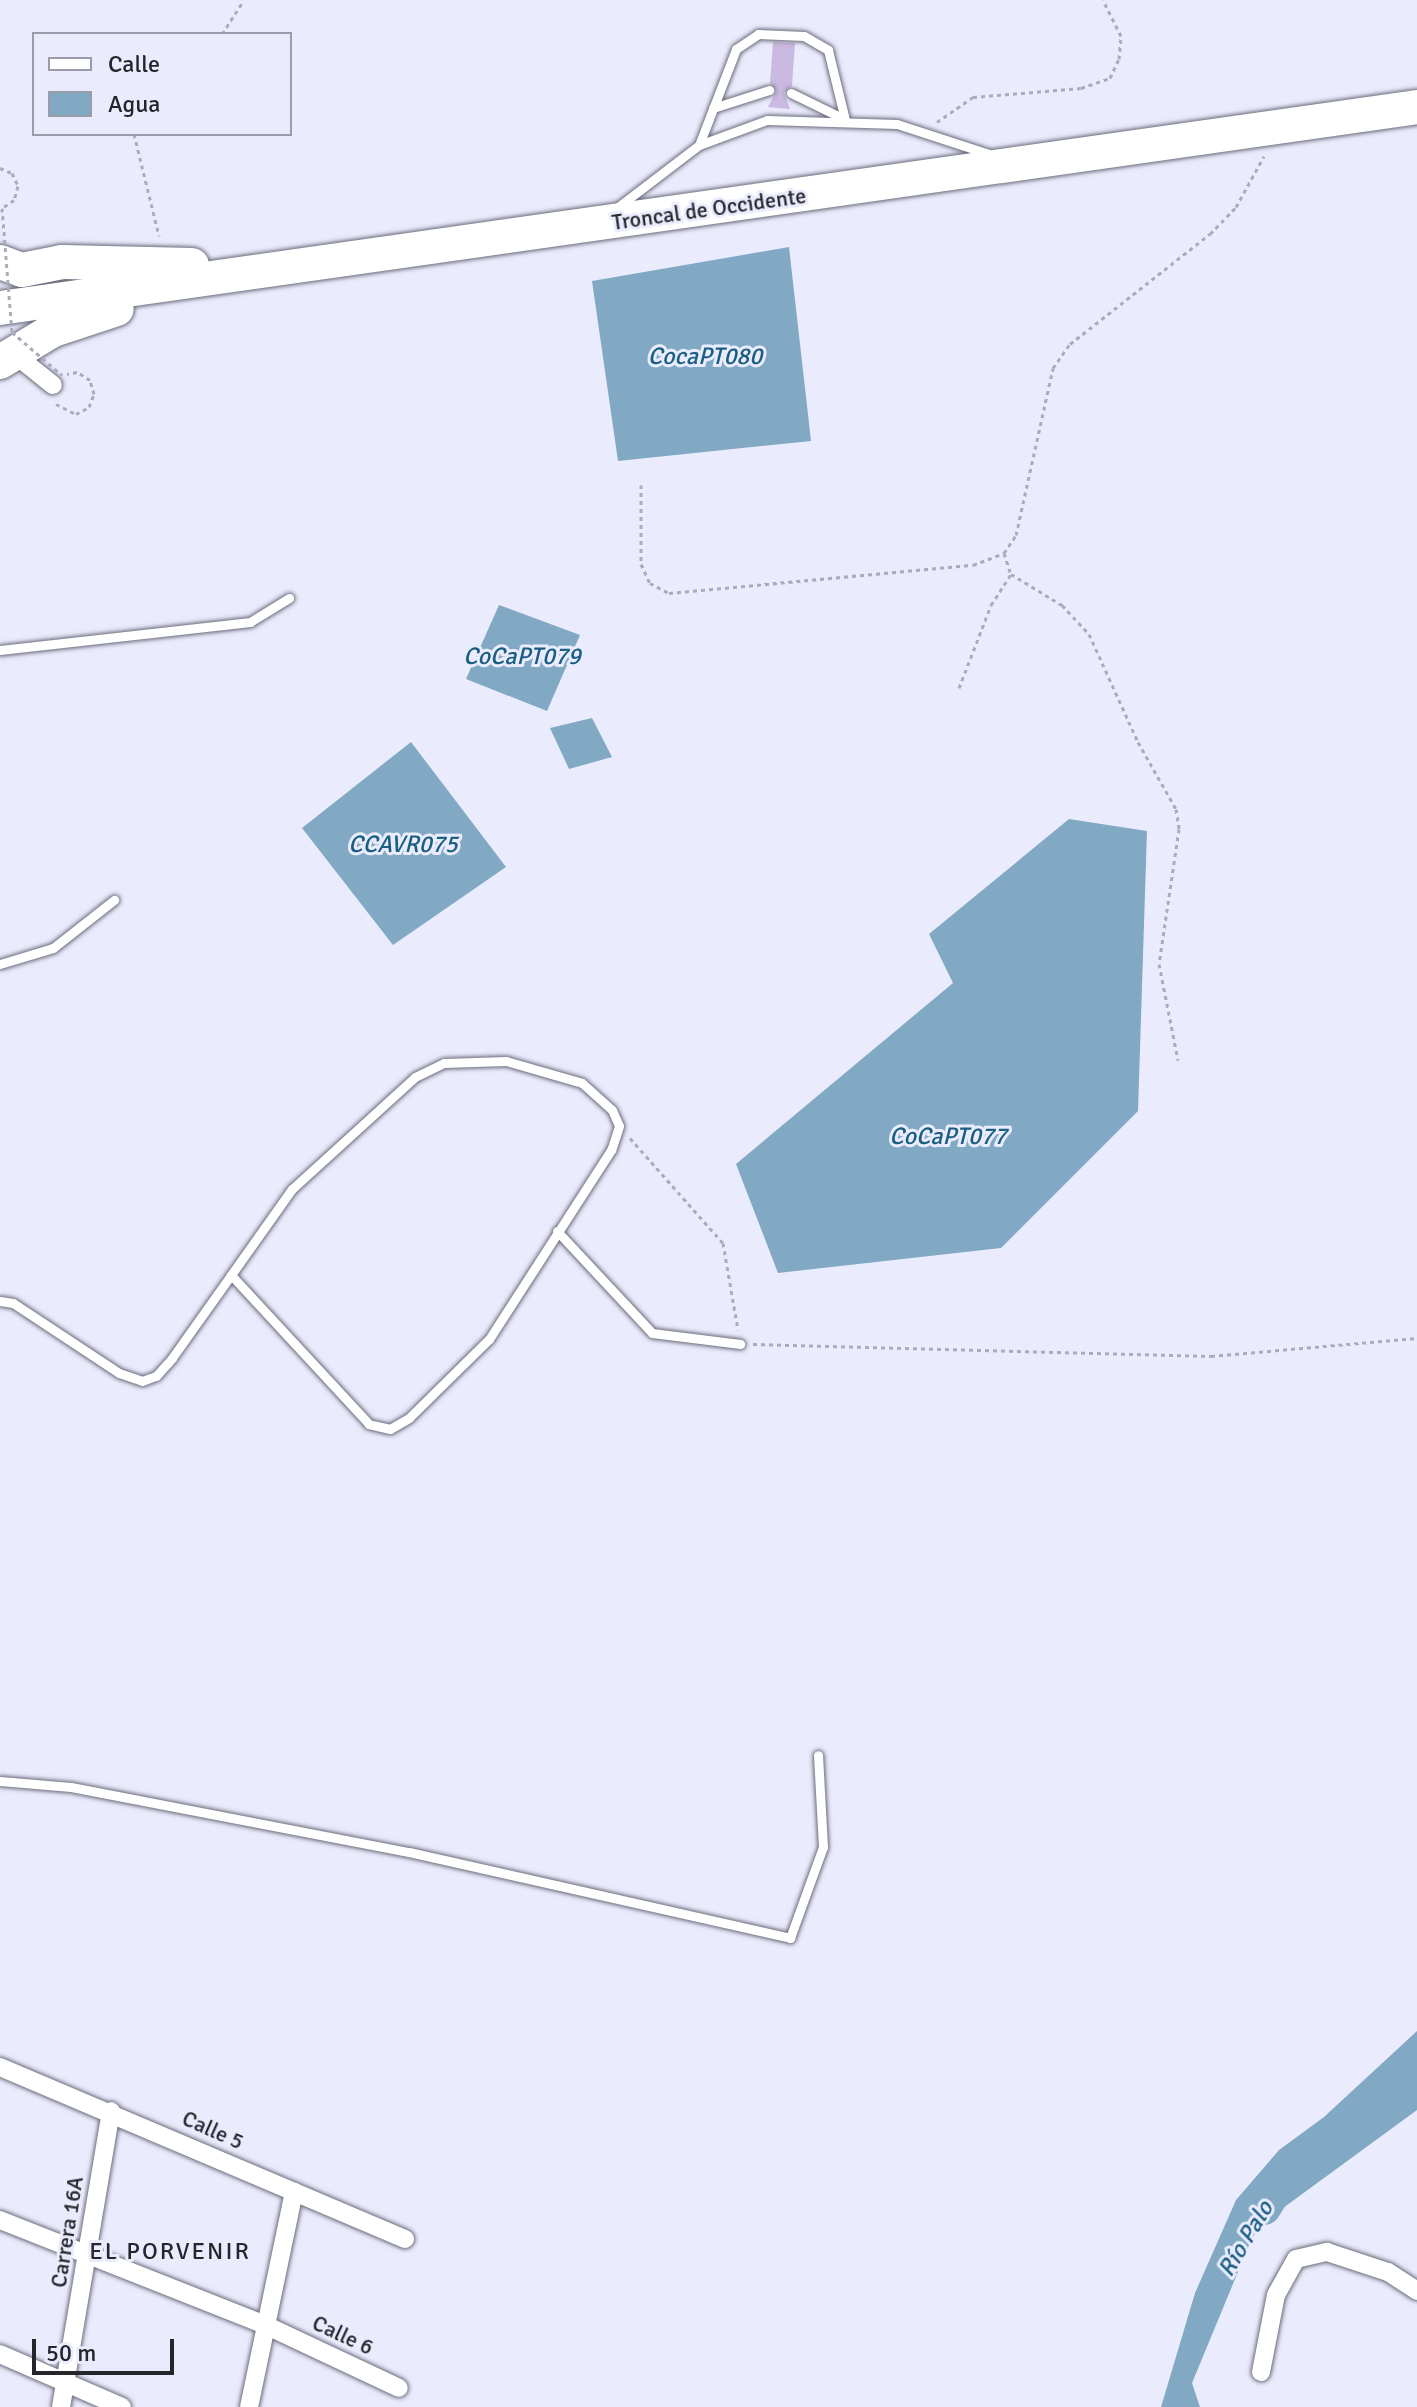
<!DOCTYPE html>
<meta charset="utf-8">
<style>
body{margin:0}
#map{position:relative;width:1417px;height:2407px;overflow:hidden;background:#eaecfd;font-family:Signika,sans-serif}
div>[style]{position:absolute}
.water>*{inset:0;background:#81a9c3}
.river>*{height:34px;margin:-17px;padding:0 17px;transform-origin:17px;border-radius:17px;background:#81a9c3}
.building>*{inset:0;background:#cab9e0}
.path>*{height:3px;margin-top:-1.5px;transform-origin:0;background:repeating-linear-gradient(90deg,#abacba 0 4px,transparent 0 8px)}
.roads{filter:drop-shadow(0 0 2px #6b6c7b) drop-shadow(0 0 2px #6b6c7b)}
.lane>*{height:9px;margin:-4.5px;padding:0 4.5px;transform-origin:4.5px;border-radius:4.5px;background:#fff}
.street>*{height:18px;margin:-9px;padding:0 9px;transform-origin:9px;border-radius:9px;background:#fff}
.highway>*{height:34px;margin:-17px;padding:0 17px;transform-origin:17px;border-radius:17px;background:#fff}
.path-bridge>*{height:3px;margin-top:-1.5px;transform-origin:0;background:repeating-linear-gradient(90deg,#abacba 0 4px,transparent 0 8px)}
span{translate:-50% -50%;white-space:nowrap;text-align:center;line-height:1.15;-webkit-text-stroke:6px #eaecfd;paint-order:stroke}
.street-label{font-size:22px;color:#25252b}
.water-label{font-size:24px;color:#1a5e82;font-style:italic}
.neighbourhood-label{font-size:24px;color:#25252b;letter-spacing:2px}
.legend{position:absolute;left:32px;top:32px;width:260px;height:104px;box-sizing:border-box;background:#eaecfd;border:2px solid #9b9ca9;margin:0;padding:10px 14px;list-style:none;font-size:24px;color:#25252b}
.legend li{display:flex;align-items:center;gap:16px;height:40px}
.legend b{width:40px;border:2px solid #9b9ca9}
.scale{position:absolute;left:32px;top:2339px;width:142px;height:36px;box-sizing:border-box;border:4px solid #25252b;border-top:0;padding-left:10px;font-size:24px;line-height:28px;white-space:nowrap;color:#25252b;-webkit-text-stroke:6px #eaecfd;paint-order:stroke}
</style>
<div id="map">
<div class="water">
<i style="clip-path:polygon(789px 247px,811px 441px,618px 461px,592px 281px)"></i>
<i style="clip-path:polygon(499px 605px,580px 635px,547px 711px,466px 679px)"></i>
<i style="clip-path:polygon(592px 718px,612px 757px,569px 769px,550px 728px)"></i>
<i style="clip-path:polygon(411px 742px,506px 867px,393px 945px,302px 828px)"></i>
<i style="clip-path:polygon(1069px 819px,1147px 831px,1138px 1111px,1001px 1248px,778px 1273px,736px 1164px,953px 983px,929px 934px)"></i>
<i style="clip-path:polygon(1417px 2031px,1417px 2081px,1309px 2159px,1252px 2238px,1192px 2383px,1200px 2407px,1161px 2407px,1195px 2293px,1236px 2200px,1279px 2150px,1324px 2117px)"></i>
</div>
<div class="river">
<i style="left:1264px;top:2208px;width:15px;rotate:-58deg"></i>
<i style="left:1272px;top:2195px;width:180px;rotate:-36.2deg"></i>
</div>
<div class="building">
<i style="clip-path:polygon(773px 42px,795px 43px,792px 86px,784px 93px,790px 109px,768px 107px,776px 91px,770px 83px)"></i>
</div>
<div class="path">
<i style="left:222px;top:34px;width:40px;rotate:-57.1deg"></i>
<i style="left:937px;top:122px;width:44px;rotate:-34.8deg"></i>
<i style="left:973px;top:97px;width:108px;rotate:-4.8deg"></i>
<i style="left:1081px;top:88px;width:31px;rotate:-19deg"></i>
<i style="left:1110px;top:78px;width:21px;rotate:-65deg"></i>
<i style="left:1119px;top:59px;width:23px;rotate:-85deg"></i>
<i style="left:1121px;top:36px;width:40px;rotate:-116.6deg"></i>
<i style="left:134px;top:134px;width:105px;rotate:76.2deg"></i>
<i style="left:0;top:168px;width:13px;rotate:23deg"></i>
<i style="left:12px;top:173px;width:14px;rotate:65deg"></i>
<i style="left:18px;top:186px;width:15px;rotate:106deg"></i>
<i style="left:14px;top:200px;width:14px;rotate:146deg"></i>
<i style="left:56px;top:404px;width:22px;rotate:27deg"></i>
<i style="left:76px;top:414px;width:15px;rotate:-28deg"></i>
<i style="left:89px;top:407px;width:14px;rotate:-69deg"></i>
<i style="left:94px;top:394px;width:15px;rotate:-106deg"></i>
<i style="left:90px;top:380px;width:15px;rotate:-148deg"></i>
<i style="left:77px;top:372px;width:10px;rotate:169deg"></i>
<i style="left:641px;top:485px;width:79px;rotate:90deg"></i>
<i style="left:641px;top:564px;width:21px;rotate:65deg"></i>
<i style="left:650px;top:583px;width:21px;rotate:28deg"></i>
<i style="left:669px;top:593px;width:305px;rotate:-5.3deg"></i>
<i style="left:973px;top:565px;width:33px;rotate:-21deg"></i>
<i style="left:1004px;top:553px;width:22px;rotate:-56deg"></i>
<i style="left:1016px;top:535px;width:171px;rotate:-77.5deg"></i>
<i style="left:1053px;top:368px;width:29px;rotate:-55deg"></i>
<i style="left:1070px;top:344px;width:178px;rotate:-38.2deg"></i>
<i style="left:1210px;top:234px;width:37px;rotate:-46deg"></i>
<i style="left:1236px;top:207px;width:58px;rotate:-61.2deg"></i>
<i style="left:1004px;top:553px;width:22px;rotate:72deg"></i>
<i style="left:1011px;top:574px;width:60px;rotate:31.3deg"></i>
<i style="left:1062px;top:605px;width:40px;rotate:47deg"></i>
<i style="left:1089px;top:634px;width:119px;rotate:65.6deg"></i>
<i style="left:1138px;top:742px;width:77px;rotate:60.4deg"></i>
<i style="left:1176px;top:809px;width:20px;rotate:81deg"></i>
<i style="left:1179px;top:829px;width:136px;rotate:98.4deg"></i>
<i style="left:1159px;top:964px;width:98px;rotate:78.8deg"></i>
<i style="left:959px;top:688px;width:89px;rotate:-68.9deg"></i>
<i style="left:991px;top:605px;width:37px;rotate:-57deg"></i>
<i style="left:630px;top:1138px;width:140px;rotate:48.5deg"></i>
<i style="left:723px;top:1243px;width:88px;rotate:80.2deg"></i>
<i style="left:753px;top:1344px;width:458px;rotate:1.5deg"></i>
<i style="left:1211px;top:1356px;width:207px;rotate:-5deg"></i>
</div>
<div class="roads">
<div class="lane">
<i style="left:791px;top:93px;width:57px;rotate:26.1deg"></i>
<i style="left:713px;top:108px;width:59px;rotate:-17.8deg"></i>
<i style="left:699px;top:145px;width:103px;rotate:-68.9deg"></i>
<i style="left:736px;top:49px;width:27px;rotate:-34deg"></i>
<i style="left:758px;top:34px;width:46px;rotate:2.5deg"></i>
<i style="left:804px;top:36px;width:28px;rotate:30deg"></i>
<i style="left:828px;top:50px;width:72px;rotate:76.3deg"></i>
<i style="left:614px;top:210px;width:107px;rotate:-37.4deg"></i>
<i style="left:699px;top:145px;width:72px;rotate:-20.2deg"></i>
<i style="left:767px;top:120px;width:130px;rotate:1.8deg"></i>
<i style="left:897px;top:124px;width:100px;rotate:18.1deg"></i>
<i style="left:0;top:650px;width:252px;rotate:-6.4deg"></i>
<i style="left:250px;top:622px;width:46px;rotate:-31.6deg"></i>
<i style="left:0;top:964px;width:55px;rotate:-16.8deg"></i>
<i style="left:53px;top:948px;width:78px;rotate:-38.2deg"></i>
<i style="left:557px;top:1231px;width:139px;rotate:47deg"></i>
<i style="left:652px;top:1333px;width:89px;rotate:7.1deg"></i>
<i style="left:0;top:1301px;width:13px;rotate:9deg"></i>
<i style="left:13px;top:1303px;width:127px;rotate:33.4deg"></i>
<i style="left:119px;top:1373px;width:24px;rotate:19deg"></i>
<i style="left:142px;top:1381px;width:15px;rotate:-20deg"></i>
<i style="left:156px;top:1376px;width:24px;rotate:-48deg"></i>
<i style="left:172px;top:1358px;width:102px;rotate:-54.6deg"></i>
<i style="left:231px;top:1275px;width:105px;rotate:-54.7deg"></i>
<i style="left:292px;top:1189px;width:166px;rotate:-42.3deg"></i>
<i style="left:415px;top:1077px;width:32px;rotate:-26deg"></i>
<i style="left:444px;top:1063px;width:62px;rotate:-1.8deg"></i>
<i style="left:506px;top:1061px;width:79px;rotate:16.1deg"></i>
<i style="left:582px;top:1083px;width:40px;rotate:42deg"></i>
<i style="left:612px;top:1110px;width:17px;rotate:66deg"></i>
<i style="left:619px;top:1126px;width:25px;rotate:108deg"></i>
<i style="left:611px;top:1150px;width:225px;rotate:122.8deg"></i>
<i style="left:489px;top:1339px;width:112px;rotate:135.4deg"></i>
<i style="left:409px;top:1418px;width:22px;rotate:150deg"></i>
<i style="left:390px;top:1429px;width:22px;rotate:-167deg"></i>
<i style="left:369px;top:1424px;width:203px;rotate:-132.8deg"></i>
<i style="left:0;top:1781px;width:71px;rotate:4.8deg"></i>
<i style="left:71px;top:1787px;width:344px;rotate:10.9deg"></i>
<i style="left:409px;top:1852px;width:391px;rotate:12.7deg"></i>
<i style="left:790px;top:1938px;width:97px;rotate:-70.1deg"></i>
<i style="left:823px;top:1847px;width:92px;rotate:-93.1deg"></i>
</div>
<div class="street">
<i style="left:13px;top:353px;width:51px;rotate:38.7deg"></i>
<i style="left:0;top:2067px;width:440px;rotate:23deg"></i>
<i style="left:0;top:2220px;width:283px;rotate:21.6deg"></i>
<i style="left:263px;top:2324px;width:150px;rotate:25.2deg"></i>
<i style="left:0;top:2354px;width:133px;rotate:23.5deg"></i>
<i style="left:1261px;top:2372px;width:78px;rotate:-79deg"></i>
<i style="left:1276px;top:2295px;width:41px;rotate:-60.9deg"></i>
<i style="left:1296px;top:2259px;width:32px;rotate:-13deg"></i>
<i style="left:1327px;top:2252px;width:64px;rotate:18.2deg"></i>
<i style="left:1388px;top:2272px;width:35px;rotate:33deg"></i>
<i style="left:61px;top:2407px;width:300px;rotate:-80.4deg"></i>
<i style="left:249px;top:2407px;width:220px;rotate:-78.2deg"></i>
</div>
<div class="highway">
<i style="left:0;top:262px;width:23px;rotate:20deg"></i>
<i style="left:22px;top:270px;width:41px;rotate:-11.3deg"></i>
<i style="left:62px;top:262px;width:130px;rotate:1.3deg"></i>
<i style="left:0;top:308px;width:1431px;rotate:-8.07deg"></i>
<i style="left:0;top:362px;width:62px;rotate:-31.1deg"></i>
<i style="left:53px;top:330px;width:67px;rotate:-18.2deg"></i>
</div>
</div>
<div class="path-bridge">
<i style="left:2px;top:208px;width:124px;rotate:85.4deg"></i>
<i style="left:12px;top:332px;width:66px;rotate:40.7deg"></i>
</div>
<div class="street-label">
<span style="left:709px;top:209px;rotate:-8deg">Troncal de Occidente</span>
<span style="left:213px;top:2130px;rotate:24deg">Calle 5</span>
<span style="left:67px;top:2232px;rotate:-81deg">Carrera 16A</span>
<span style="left:343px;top:2335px;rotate:25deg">Calle 6</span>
</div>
<div class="water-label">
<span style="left:705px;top:357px">CocaPT080</span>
<span style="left:522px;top:657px">CoCaPT079</span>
<span style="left:403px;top:845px">CCAVR075</span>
<span style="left:948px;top:1137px">CoCaPT077</span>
<span style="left:1246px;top:2239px;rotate:-59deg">Río Palo</span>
</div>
<div class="neighbourhood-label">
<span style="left:170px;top:2252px">EL PORVENIR</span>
</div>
<ul class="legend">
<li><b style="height:10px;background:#fff"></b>Calle</li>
<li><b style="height:22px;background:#81a9c3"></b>Agua</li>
</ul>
<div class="scale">50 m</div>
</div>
